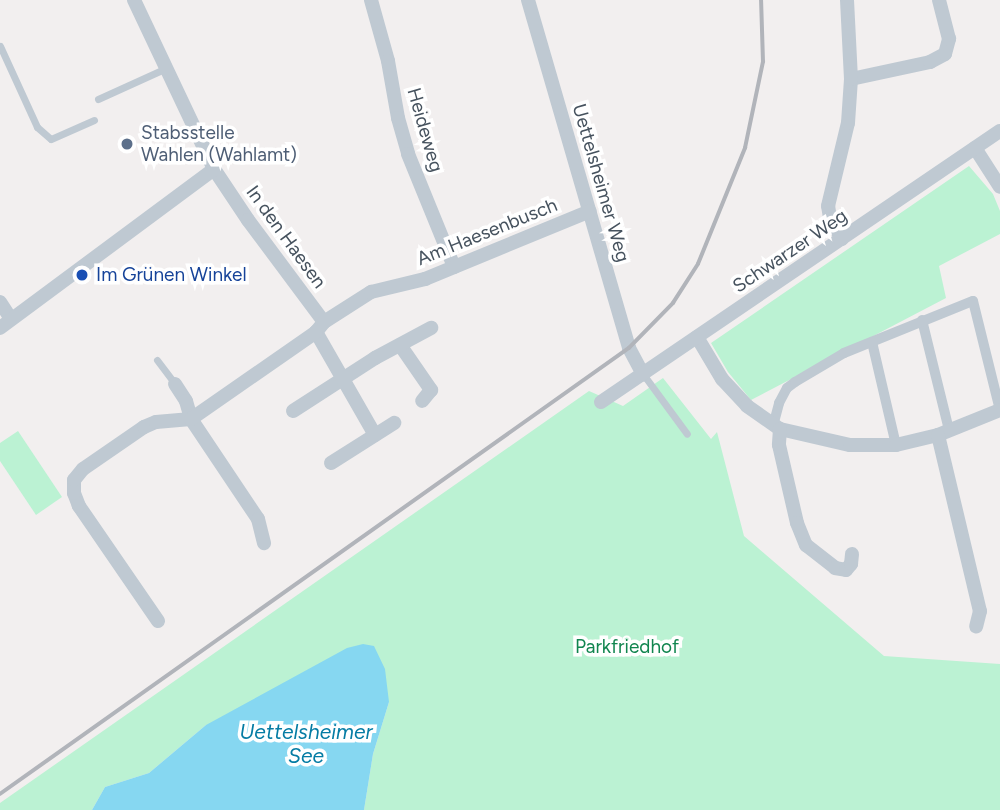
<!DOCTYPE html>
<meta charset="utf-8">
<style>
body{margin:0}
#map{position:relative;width:1000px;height:810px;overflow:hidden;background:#f2efef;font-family:Figtree,sans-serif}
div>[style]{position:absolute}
.green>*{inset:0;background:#bbf2d3}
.water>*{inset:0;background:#86d7f1}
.service>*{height:7px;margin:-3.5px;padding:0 3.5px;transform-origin:3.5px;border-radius:3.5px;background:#bfc9d2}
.pedestrian>*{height:10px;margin:-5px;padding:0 5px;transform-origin:5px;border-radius:5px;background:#bfc9d2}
.minor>*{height:14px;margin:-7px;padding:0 7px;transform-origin:7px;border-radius:7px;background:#bfc9d2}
.rail>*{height:3.5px;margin:-1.75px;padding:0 1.75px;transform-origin:1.75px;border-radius:1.75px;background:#b1b4ba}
.dots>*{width:19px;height:19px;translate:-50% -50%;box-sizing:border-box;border:4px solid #fff;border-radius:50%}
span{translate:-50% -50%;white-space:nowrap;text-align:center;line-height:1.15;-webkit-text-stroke:7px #fff;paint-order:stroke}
.street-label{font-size:19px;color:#46525e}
.service-label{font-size:19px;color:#4e5e75}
.left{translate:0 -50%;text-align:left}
.transit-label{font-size:19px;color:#164399}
.park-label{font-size:19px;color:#11854f}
.water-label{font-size:21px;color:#057ca4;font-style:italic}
</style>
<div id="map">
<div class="green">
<i style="clip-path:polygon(969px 166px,993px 194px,1000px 211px,1000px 234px,939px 266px,946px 298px,751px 400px,728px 372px,711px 343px)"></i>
<i style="clip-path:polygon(663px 378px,711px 439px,717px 432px,744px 536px,884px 656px,1000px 664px,1000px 810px,364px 810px,373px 754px,389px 702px,206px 725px,149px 773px,105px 787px,92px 810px,0 810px,0 803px,589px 391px,623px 406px)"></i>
<i style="clip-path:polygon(18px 431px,62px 497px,36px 515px,0 461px,0 443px)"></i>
</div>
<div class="water">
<i style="clip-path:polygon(363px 644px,374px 646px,385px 669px,389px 702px,373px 754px,364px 810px,92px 810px,105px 787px,149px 773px,206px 725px,347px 648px)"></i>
</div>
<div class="service">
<i style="left:0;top:46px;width:89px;rotate:65.4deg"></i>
<i style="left:37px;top:127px;width:18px;rotate:41deg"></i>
<i style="left:51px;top:139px;width:47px;rotate:-23.8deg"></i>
<i style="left:98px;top:99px;width:72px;rotate:-24.4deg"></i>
<i style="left:157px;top:360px;width:30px;rotate:53deg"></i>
<i style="left:643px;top:374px;width:74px;rotate:53.7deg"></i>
</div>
<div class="pedestrian">
<i style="left:922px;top:320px;width:113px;rotate:76.2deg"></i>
<i style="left:872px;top:342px;width:106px;rotate:76.9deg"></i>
<i style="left:773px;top:426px;width:24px;rotate:-75deg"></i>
<i style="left:779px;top:403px;width:17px;rotate:-62deg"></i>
<i style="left:787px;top:388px;width:10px;rotate:-37deg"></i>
<i style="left:795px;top:382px;width:57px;rotate:-30.6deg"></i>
<i style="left:844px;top:353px;width:139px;rotate:-22deg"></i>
<i style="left:973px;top:301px;width:112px;rotate:76.1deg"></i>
</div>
<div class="minor">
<i style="left:134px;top:0;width:187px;rotate:64.7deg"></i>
<i style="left:214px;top:169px;width:61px;rotate:56.3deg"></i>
<i style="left:248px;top:220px;width:127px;rotate:53.3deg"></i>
<i style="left:371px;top:0;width:63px;rotate:74.4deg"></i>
<i style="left:388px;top:61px;width:58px;rotate:80deg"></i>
<i style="left:398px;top:118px;width:37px;rotate:74deg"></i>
<i style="left:408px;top:154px;width:122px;rotate:67.8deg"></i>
<i style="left:528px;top:0;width:362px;rotate:73.8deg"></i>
<i style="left:629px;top:348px;width:30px;rotate:62deg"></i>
<i style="left:851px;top:79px;width:81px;rotate:-12.1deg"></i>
<i style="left:930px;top:62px;width:17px;rotate:-28deg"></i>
<i style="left:945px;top:54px;width:16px;rotate:-75deg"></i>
<i style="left:949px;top:39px;width:40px;rotate:-104.4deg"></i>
<i style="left:975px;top:148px;width:46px;rotate:57.3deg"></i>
<i style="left:842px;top:239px;width:24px;rotate:-120deg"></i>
<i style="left:830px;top:218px;width:12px;rotate:-99deg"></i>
<i style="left:828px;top:206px;width:85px;rotate:-76.5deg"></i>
<i style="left:848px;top:123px;width:44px;rotate:-86.1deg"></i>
<i style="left:851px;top:79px;width:79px;rotate:-92.9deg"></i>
<i style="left:0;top:302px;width:20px;rotate:57deg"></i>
<i style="left:0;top:328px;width:267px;rotate:-36.6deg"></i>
<i style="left:697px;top:337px;width:49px;rotate:59.2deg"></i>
<i style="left:722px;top:379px;width:37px;rotate:47deg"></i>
<i style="left:747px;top:406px;width:40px;rotate:34.9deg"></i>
<i style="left:780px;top:429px;width:72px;rotate:12.9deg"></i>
<i style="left:850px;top:445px;width:46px"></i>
<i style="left:896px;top:445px;width:43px;rotate:-13.4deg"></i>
<i style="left:938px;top:435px;width:67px;rotate:-22deg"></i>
<i style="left:400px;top:345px;width:55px;rotate:55.4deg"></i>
<i style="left:431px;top:390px;width:14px;rotate:129deg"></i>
<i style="left:175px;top:384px;width:20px;rotate:57deg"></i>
<i style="left:186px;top:401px;width:19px;rotate:74deg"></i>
<i style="left:191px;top:419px;width:120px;rotate:56.2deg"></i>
<i style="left:258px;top:519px;width:25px;rotate:76deg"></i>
<i style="left:601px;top:402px;width:482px;rotate:-34.2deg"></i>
<i style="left:293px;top:411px;width:98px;rotate:-32.9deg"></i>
<i style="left:375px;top:358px;width:64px;rotate:-28.2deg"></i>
<i style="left:780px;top:429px;width:16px;rotate:94deg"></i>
<i style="left:779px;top:445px;width:80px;rotate:77deg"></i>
<i style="left:797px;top:523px;width:24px;rotate:68deg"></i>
<i style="left:806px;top:545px;width:37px;rotate:38deg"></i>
<i style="left:835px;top:568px;width:11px;rotate:10deg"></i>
<i style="left:846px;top:570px;width:8px;rotate:-50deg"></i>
<i style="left:851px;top:564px;width:10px;rotate:-84deg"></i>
<i style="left:375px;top:435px;width:119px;rotate:-119.8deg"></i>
<i style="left:316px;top:332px;width:13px;rotate:-51deg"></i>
<i style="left:324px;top:322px;width:56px;rotate:-32.6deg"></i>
<i style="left:371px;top:292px;width:56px;rotate:-13.5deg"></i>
<i style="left:425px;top:279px;width:178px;rotate:-22.4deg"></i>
<i style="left:938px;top:435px;width:181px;rotate:76.6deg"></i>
<i style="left:980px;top:611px;width:16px;rotate:104deg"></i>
<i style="left:331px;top:463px;width:75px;rotate:-32.4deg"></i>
<i style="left:158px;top:621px;width:140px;rotate:-124.5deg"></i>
<i style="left:79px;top:506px;width:14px;rotate:-111deg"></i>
<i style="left:74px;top:493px;width:13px;rotate:-90deg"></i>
<i style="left:74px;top:480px;width:14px;rotate:-51deg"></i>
<i style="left:83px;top:469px;width:74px;rotate:-34.5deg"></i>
<i style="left:144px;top:427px;width:13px;rotate:-23deg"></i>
<i style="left:156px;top:422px;width:35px;rotate:-5deg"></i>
<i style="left:191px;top:419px;width:152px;rotate:-34.8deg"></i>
</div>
<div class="rail">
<i style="left:0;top:794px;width:771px;rotate:-35.34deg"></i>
<i style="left:629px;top:348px;width:63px;rotate:-45.6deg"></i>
<i style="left:673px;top:303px;width:46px;rotate:-57.3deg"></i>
<i style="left:698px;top:264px;width:125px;rotate:-67.9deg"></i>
<i style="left:745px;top:148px;width:88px;rotate:-78.2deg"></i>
<i style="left:763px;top:62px;width:62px;rotate:-91.8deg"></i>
</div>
<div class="dots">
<i style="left:127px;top:144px;background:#5c6f8a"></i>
<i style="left:82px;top:275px;background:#1a4fb4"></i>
</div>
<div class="street-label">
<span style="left:425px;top:130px;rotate:74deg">Heideweg</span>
<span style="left:601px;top:183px;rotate:74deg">Uettelsheimer Weg</span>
<span style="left:487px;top:232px;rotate:-22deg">Am Haesenbusch</span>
<span style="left:286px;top:237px;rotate:54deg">In den Haesen</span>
<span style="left:790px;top:251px;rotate:-34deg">Schwarzer Weg</span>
</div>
<div class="service-label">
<span class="left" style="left:141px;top:144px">Stabsstelle<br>Wahlen (Wahlamt)</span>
</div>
<div class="transit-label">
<span class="left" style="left:96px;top:275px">Im Grünen Winkel</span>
</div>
<div class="park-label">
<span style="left:627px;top:647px">Parkfriedhof</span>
</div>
<div class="water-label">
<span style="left:306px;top:744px">Uettelsheimer<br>See</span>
</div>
</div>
